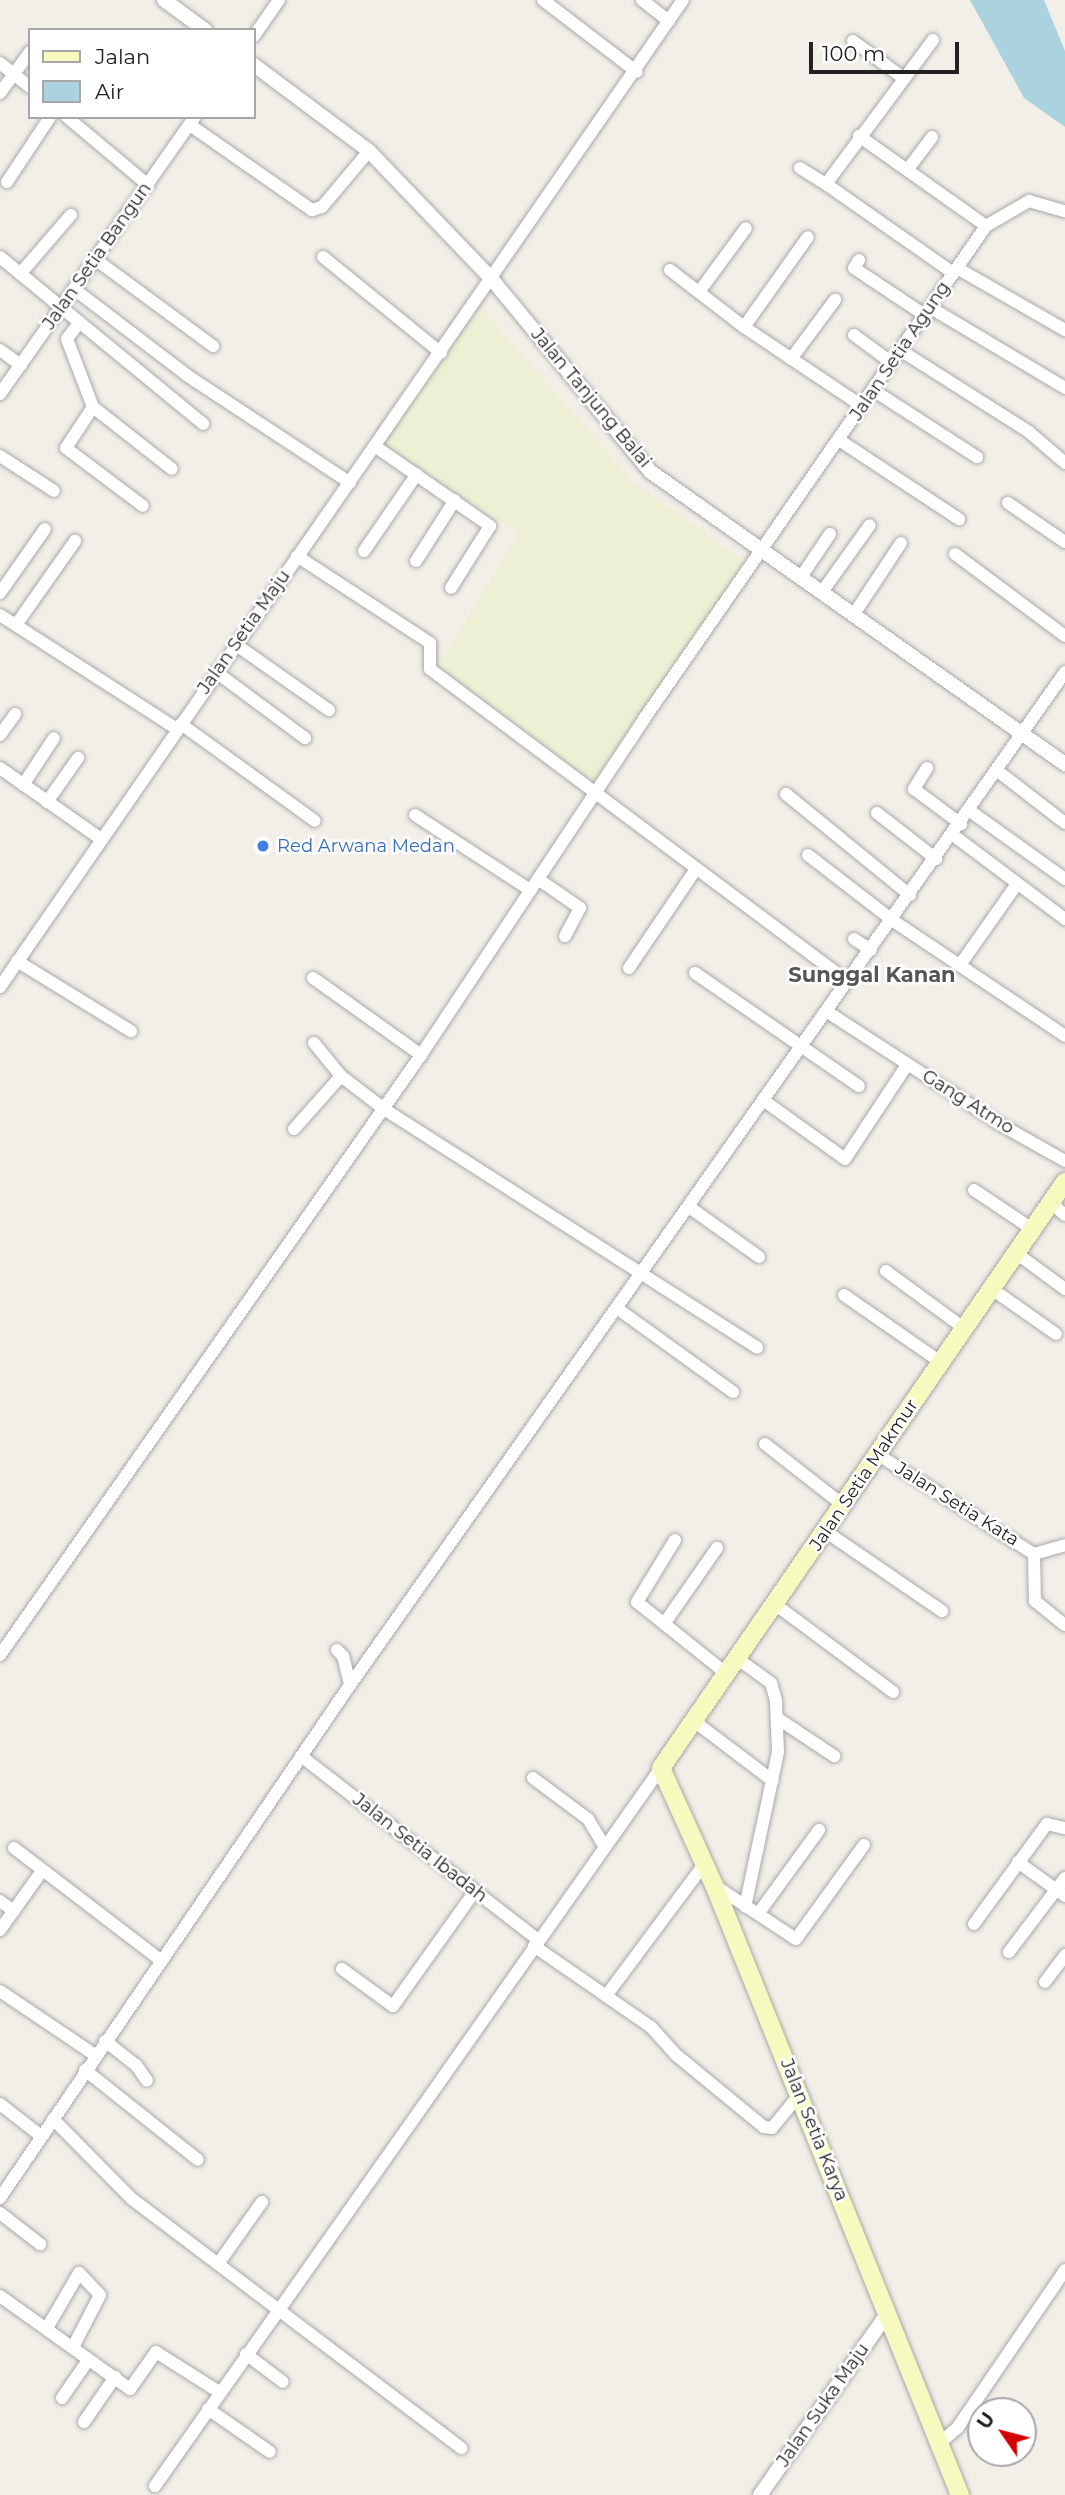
<!DOCTYPE html>
<style>
body{margin:0}
#map{position:relative;width:1065px;height:2495px;overflow:hidden;background:#f2efe9;font-family:Montserrat,sans-serif}
div>[style]{position:absolute}
.farmland>*{inset:0;background:#eef0d5}
.water>*{inset:0;background:#aad3df}
.roads{filter:drop-shadow(0 0 2px #a9a9a9) drop-shadow(0 0 2px #a9a9a9)}
.minor>*{height:12px;margin:-6px;padding:0 6px;transform-origin:6px;border-radius:6px;background:#fff}
.tertiary>*{height:14px;margin:-7px;padding:0 7px;transform-origin:7px;border-radius:7px;background:#fff}
.secondary>*{height:18px;margin:-9px;padding:0 9px;transform-origin:9px;border-radius:9px;background:#f7fabf}
.dots>*{width:19px;height:19px;translate:-50% -50%;box-sizing:border-box;border:4px solid #fff;border-radius:50%}
span{translate:-50% -50%;white-space:nowrap;text-align:center;line-height:1.15;-webkit-text-stroke:5px #fff;paint-order:stroke}
.street-label{font-size:18px;color:#222}
.shop-label{font-size:18px;color:#366cbe}
.left{translate:0 -50%;text-align:left}
.quarter-label{font-size:21px;color:#555;font-weight:700}
.legend{position:absolute;left:28px;top:28px;width:228px;height:91px;box-sizing:border-box;background:#fff;border:2px solid #a7a7a7;margin:0;padding:9px 12px;list-style:none;font-size:21px;color:#222}
.legend li{display:flex;align-items:center;gap:14px;height:35px}
.legend b{width:35px;border:2px solid #a7a7a7}
.north{position:absolute;left:967px;top:2397px;width:70px;height:70px;box-sizing:border-box;background:#fff;border:2px solid #a7a7a7;border-radius:50%;rotate:305deg;font-size:19px;font-weight:700;line-height:28px;text-align:center;color:#222}
.north::after{content:'';display:block;margin:auto;width:24px;height:32px;background:#d40000;clip-path:polygon(50% 0,100% 100%,50% 72%,0 100%)}
.scale{position:absolute;left:809px;top:42px;width:150px;height:32px;box-sizing:border-box;border:4px solid #222;border-top:0;padding-left:9px;font-size:21px;line-height:24px;white-space:nowrap;color:#222;-webkit-text-stroke:5px #fff;paint-order:stroke}
</style>
<div id="map">
<div class="farmland">
<i style="clip-path:polygon(474px 300px,635px 484px,743px 560px,595px 786px,435px 670px,519px 533px,374px 443px)"></i>
</div>
<div class="water">
<i style="clip-path:polygon(970px 0,1044px 0,1065px 51px,1065px 127px,1024px 98px)"></i>
</div>
<div class="roads">
<div class="minor">
<i style="left:543px;top:0;width:118px;rotate:37.5deg"></i>
<i style="left:642px;top:0;width:34px;rotate:38deg"></i>
<i style="left:254px;top:36px;width:44px;rotate:-55.2deg"></i>
<i style="left:933px;top:40px;width:179px;rotate:126.6deg"></i>
<i style="left:826px;top:184px;width:155px;rotate:35deg"></i>
<i style="left:853px;top:41px;width:61px;rotate:36.3deg"></i>
<i style="left:0;top:63px;width:38px;rotate:39deg"></i>
<i style="left:0;top:93px;width:51px;rotate:-53.8deg"></i>
<i style="left:67px;top:117px;width:106px;rotate:40deg"></i>
<i style="left:190px;top:125px;width:149px;rotate:34.9deg"></i>
<i style="left:312px;top:210px;width:10px;rotate:-17deg"></i>
<i style="left:322px;top:207px;width:73px;rotate:-50deg"></i>
<i style="left:859px;top:136px;width:156px;rotate:35.3deg"></i>
<i style="left:800px;top:168px;width:31px;rotate:32deg"></i>
<i style="left:908px;top:169px;width:40px;rotate:-53deg"></i>
<i style="left:7px;top:182px;width:78px;rotate:-56.5deg"></i>
<i style="left:0;top:257px;width:263px;rotate:39.4deg"></i>
<i style="left:323px;top:257px;width:152px;rotate:39.1deg"></i>
<i style="left:95px;top:259px;width:147px;rotate:36.4deg"></i>
<i style="left:859px;top:260px;width:9px;rotate:122deg"></i>
<i style="left:854px;top:268px;width:87px;rotate:33.7deg"></i>
<i style="left:957px;top:268px;width:125px;rotate:29.9deg"></i>
<i style="left:670px;top:270px;width:93px;rotate:37.6deg"></i>
<i style="left:744px;top:327px;width:142px;rotate:33.8deg"></i>
<i style="left:20px;top:274px;width:78px;rotate:-49.2deg"></i>
<i style="left:74px;top:289px;width:143px;rotate:37.3deg"></i>
<i style="left:188px;top:376px;width:194px;rotate:33.4deg"></i>
<i style="left:699px;top:292px;width:79px;rotate:-53.7deg"></i>
<i style="left:931px;top:308px;width:156px;rotate:30.8deg"></i>
<i style="left:79px;top:323px;width:20px;rotate:127deg"></i>
<i style="left:67px;top:339px;width:73px;rotate:69.1deg"></i>
<i style="left:93px;top:407px;width:49px;rotate:123.4deg"></i>
<i style="left:66px;top:448px;width:96px;rotate:37deg"></i>
<i style="left:744px;top:327px;width:110px;rotate:-54.6deg"></i>
<i style="left:854px;top:335px;width:47px;rotate:36.4deg"></i>
<i style="left:0;top:350px;width:26px;rotate:36deg"></i>
<i style="left:900px;top:350px;width:153px;rotate:32.4deg"></i>
<i style="left:1029px;top:432px;width:48px;rotate:40.7deg"></i>
<i style="left:791px;top:359px;width:74px;rotate:-53.3deg"></i>
<i style="left:873px;top:390px;width:124px;rotate:32.8deg"></i>
<i style="left:0;top:394px;width:339px;rotate:-54.9deg"></i>
<i style="left:93px;top:407px;width:100px;rotate:38.1deg"></i>
<i style="left:839px;top:440px;width:144px;rotate:33.4deg"></i>
<i style="left:376px;top:447px;width:139px;rotate:34.7deg"></i>
<i style="left:490px;top:526px;width:73px;rotate:122.2deg"></i>
<i style="left:0;top:456px;width:64px;rotate:32.9deg"></i>
<i style="left:1008px;top:503px;width:69px;rotate:34.4deg"></i>
<i style="left:364px;top:551px;width:93px;rotate:-55.5deg"></i>
<i style="left:955px;top:554px;width:137px;rotate:36.7deg"></i>
<i style="left:297px;top:556px;width:159px;rotate:33.2deg"></i>
<i style="left:430px;top:643px;width:26px;rotate:90deg"></i>
<i style="left:430px;top:669px;width:521px;rotate:36.8deg"></i>
<i style="left:416px;top:561px;width:72px;rotate:-57.4deg"></i>
<i style="left:801px;top:577px;width:52px;rotate:-56deg"></i>
<i style="left:822px;top:592px;width:82px;rotate:-54.4deg"></i>
<i style="left:0;top:593px;width:78px;rotate:-54.9deg"></i>
<i style="left:854px;top:614px;width:85px;rotate:-56.5deg"></i>
<i style="left:0;top:615px;width:211px;rotate:32.8deg"></i>
<i style="left:16px;top:625px;width:103px;rotate:-54.9deg"></i>
<i style="left:235px;top:644px;width:115px;rotate:35.1deg"></i>
<i style="left:216px;top:672px;width:111px;rotate:36.6deg"></i>
<i style="left:181px;top:724px;width:165px;rotate:35.9deg"></i>
<i style="left:0;top:735px;width:26px;rotate:-54deg"></i>
<i style="left:0;top:768px;width:123px;rotate:35.1deg"></i>
<i style="left:927px;top:768px;width:25px;rotate:122deg"></i>
<i style="left:914px;top:789px;width:59px;rotate:36.7deg"></i>
<i style="left:999px;top:772px;width:83px;rotate:37.7deg"></i>
<i style="left:23px;top:785px;width:56px;rotate:-56.6deg"></i>
<i style="left:786px;top:794px;width:160px;rotate:39.2deg"></i>
<i style="left:47px;top:802px;width:54px;rotate:-54.8deg"></i>
<i style="left:970px;top:811px;width:117px;rotate:35.6deg"></i>
<i style="left:877px;top:813px;width:75px;rotate:37.9deg"></i>
<i style="left:415px;top:815px;width:137px;rotate:33.1deg"></i>
<i style="left:953px;top:835px;width:140px;rotate:36.9deg"></i>
<i style="left:808px;top:855px;width:106px;rotate:37.7deg"></i>
<i style="left:892px;top:920px;width:208px;rotate:33.8deg"></i>
<i style="left:538px;top:879px;width:51px;rotate:34.6deg"></i>
<i style="left:580px;top:908px;width:32px;rotate:118deg"></i>
<i style="left:854px;top:939px;width:20px;rotate:33deg"></i>
<i style="left:17px;top:961px;width:134px;rotate:31.6deg"></i>
<i style="left:960px;top:965px;width:99px;rotate:-54.9deg"></i>
<i style="left:629px;top:968px;width:120px;rotate:-55.9deg"></i>
<i style="left:695px;top:973px;width:199px;rotate:34.6deg"></i>
<i style="left:313px;top:978px;width:133px;rotate:35.5deg"></i>
<i style="left:0;top:987px;width:1200px;rotate:-55.32deg"></i>
<i style="left:826px;top:1011px;width:211px;rotate:33deg"></i>
<i style="left:1003px;top:1126px;width:71px;rotate:29.4deg"></i>
<i style="left:314px;top:1043px;width:43px;rotate:50.7deg"></i>
<i style="left:341px;top:1076px;width:54px;rotate:37.5deg"></i>
<i style="left:384px;top:1109px;width:443px;rotate:32.6deg"></i>
<i style="left:763px;top:1100px;width:101px;rotate:35.7deg"></i>
<i style="left:845px;top:1159px;width:113px;rotate:-56.6deg"></i>
<i style="left:294px;top:1129px;width:71px;rotate:-48.4deg"></i>
<i style="left:974px;top:1190px;width:70px;rotate:33.9deg"></i>
<i style="left:1051px;top:1203px;width:18px;rotate:41deg"></i>
<i style="left:689px;top:1207px;width:86px;rotate:35.5deg"></i>
<i style="left:1016px;top:1253px;width:61px;rotate:36.3deg"></i>
<i style="left:886px;top:1271px;width:98px;rotate:36.3deg"></i>
<i style="left:992px;top:1289px;width:78px;rotate:35.1deg"></i>
<i style="left:844px;top:1295px;width:119px;rotate:34.8deg"></i>
<i style="left:618px;top:1309px;width:142px;rotate:35.8deg"></i>
<i style="left:765px;top:1444px;width:99px;rotate:38deg"></i>
<i style="left:877px;top:1454px;width:186px;rotate:32.5deg"></i>
<i style="left:1034px;top:1554px;width:47px;rotate:88.8deg"></i>
<i style="left:1035px;top:1601px;width:38px;rotate:39deg"></i>
<i style="left:825px;top:1531px;width:142px;rotate:34.4deg"></i>
<i style="left:675px;top:1540px;width:73px;rotate:121.5deg"></i>
<i style="left:637px;top:1602px;width:117px;rotate:38.7deg"></i>
<i style="left:1034px;top:1554px;width:32px;rotate:-16deg"></i>
<i style="left:776px;top:1605px;width:146px;rotate:36.6deg"></i>
<i style="left:664px;top:1624px;width:93px;rotate:-55.1deg"></i>
<i style="left:337px;top:1650px;width:8px;rotate:45deg"></i>
<i style="left:343px;top:1656px;width:30px;rotate:76deg"></i>
<i style="left:0;top:1655px;width:733px;rotate:-54.94deg"></i>
<i style="left:421px;top:1055px;width:403px;rotate:-56.4deg"></i>
<i style="left:644px;top:719px;width:600px;rotate:-55.25deg"></i>
<i style="left:986px;top:226px;width:50px;rotate:-30.2deg"></i>
<i style="left:1029px;top:201px;width:37px;rotate:16deg"></i>
<i style="left:738px;top:1659px;width:41px;rotate:36deg"></i>
<i style="left:771px;top:1683px;width:19px;rotate:74deg"></i>
<i style="left:776px;top:1701px;width:51px;rotate:87.8deg"></i>
<i style="left:778px;top:1752px;width:158px;rotate:102deg"></i>
<i style="left:777px;top:1718px;width:69px;rotate:33.7deg"></i>
<i style="left:694px;top:1721px;width:99px;rotate:37.2deg"></i>
<i style="left:301px;top:1756px;width:300px;rotate:37.8deg"></i>
<i style="left:533px;top:1778px;width:69px;rotate:36.7deg"></i>
<i style="left:588px;top:1819px;width:33px;rotate:59deg"></i>
<i style="left:14px;top:1848px;width:183px;rotate:37.4deg"></i>
<i style="left:1018px;top:1862px;width:58px;rotate:35.9deg"></i>
<i style="left:714px;top:1885px;width:98px;rotate:33.4deg"></i>
<i style="left:796px;top:1939px;width:116px;rotate:-54.1deg"></i>
<i style="left:0;top:1901px;width:17px;rotate:36deg"></i>
<i style="left:758px;top:1914px;width:104px;rotate:-54deg"></i>
<i style="left:974px;top:1924px;width:124px;rotate:-53.9deg"></i>
<i style="left:1047px;top:1824px;width:18px;rotate:13deg"></i>
<i style="left:0;top:1930px;width:72px;rotate:-54.6deg"></i>
<i style="left:534px;top:1946px;width:142px;rotate:34.7deg"></i>
<i style="left:651px;top:2027px;width:36px;rotate:48deg"></i>
<i style="left:675px;top:2054px;width:115px;rotate:39.4deg"></i>
<i style="left:764px;top:2127px;width:8px;rotate:7deg"></i>
<i style="left:772px;top:2128px;width:44px;rotate:-50.5deg"></i>
<i style="left:1009px;top:1952px;width:93px;rotate:-52.9deg"></i>
<i style="left:342px;top:1969px;width:63px;rotate:36deg"></i>
<i style="left:393px;top:2006px;width:141px;rotate:-54.5deg"></i>
<i style="left:1045px;top:1982px;width:34px;rotate:-53deg"></i>
<i style="left:0;top:1991px;width:115px;rotate:34deg"></i>
<i style="left:606px;top:1996px;width:166px;rotate:-53.3deg"></i>
<i style="left:105px;top:2041px;width:39px;rotate:38deg"></i>
<i style="left:136px;top:2065px;width:19px;rotate:55deg"></i>
<i style="left:85px;top:2070px;width:144px;rotate:38.5deg"></i>
<i style="left:0;top:2104px;width:52px;rotate:38deg"></i>
<i style="left:53px;top:2119px;width:112px;rotate:45.4deg"></i>
<i style="left:132px;top:2199px;width:413px;rotate:37.1deg"></i>
<i style="left:0;top:2198px;width:621px;rotate:-55.7deg"></i>
<i style="left:350px;top:1685px;width:1240px;rotate:-54.78deg"></i>
<i style="left:0;top:2213px;width:51px;rotate:37.8deg"></i>
<i style="left:218px;top:2264px;width:76px;rotate:-54.6deg"></i>
<i style="left:0;top:2296px;width:160px;rotate:35.6deg"></i>
<i style="left:130px;top:2389px;width:45px;rotate:-54.9deg"></i>
<i style="left:156px;top:2352px;width:75px;rotate:32.4deg"></i>
<i style="left:47px;top:2328px;width:64px;rotate:-59.8deg"></i>
<i style="left:79px;top:2273px;width:30px;rotate:46deg"></i>
<i style="left:100px;top:2295px;width:59px;rotate:117.4deg"></i>
<i style="left:246px;top:2354px;width:46px;rotate:37.1deg"></i>
<i style="left:62px;top:2398px;width:47px;rotate:-55.3deg"></i>
<i style="left:208px;top:2409px;width:75px;rotate:34.7deg"></i>
<i style="left:84px;top:2422px;width:55px;rotate:-55.4deg"></i>
<i style="left:941px;top:2442px;width:23px;rotate:-41deg"></i>
<i style="left:958px;top:2427px;width:190px;rotate:-55.7deg"></i>
<i style="left:155px;top:2486px;width:878px;rotate:-54.83deg"></i>
</div>
<div class="tertiary">
<i style="left:164px;top:0;width:51px;rotate:36.2deg"></i>
<i style="left:254px;top:65px;width:144px;rotate:36.8deg"></i>
<i style="left:369px;top:151px;width:175px;rotate:46.2deg"></i>
<i style="left:490px;top:277px;width:253px;rotate:50.5deg"></i>
<i style="left:651px;top:472px;width:507px;rotate:35.2deg"></i>
<i style="left:760px;top:2495px;width:219px;rotate:-54.9deg"></i>
</div>
<div class="secondary">
<i style="left:960px;top:2495px;width:658px;rotate:-111.96deg"></i>
<i style="left:714px;top:1885px;width:128px;rotate:-114.4deg"></i>
<i style="left:661px;top:1768px;width:712px;rotate:-55.42deg"></i>
</div>
</div>
<div class="dots">
<i style="left:263px;top:846px;background:#3f7fe0"></i>
</div>
<div class="street-label">
<span style="left:97px;top:256px;rotate:-55deg">Jalan Setia Bangun</span>
<span style="left:900px;top:351px;rotate:-56deg">Jalan Setia Agung</span>
<span style="left:591px;top:398px;rotate:50deg">Jalan Tanjung Balai</span>
<span style="left:244px;top:632px;rotate:-55deg">Jalan Setia Maju</span>
<span style="left:968px;top:1102px;rotate:32deg">Gang Atmo</span>
<span style="left:864px;top:1475px;rotate:-56deg">Jalan Setia Makmur</span>
<span style="left:957px;top:1504px;rotate:32deg">Jalan Setia Kata</span>
<span style="left:420px;top:1848px;rotate:38deg">Jalan Setia Ibadah</span>
<span style="left:814px;top:2130px;rotate:68deg">Jalan Setia Karya</span>
<span style="left:823px;top:2405px;rotate:-55deg">Jalan Suka Maju</span>
</div>
<div class="shop-label">
<span class="left" style="left:277px;top:846px">Red Arwana Medan</span>
</div>
<div class="quarter-label">
<span style="left:872px;top:975px">Sunggal Kanan</span>
</div>
<ul class="legend">
<li><b style="height:9px;background:#f7fabf"></b>Jalan</li>
<li><b style="height:19px;background:#aad3df"></b>Air</li>
</ul>
<div class="north">U</div>
<div class="scale">100 m</div>
</div>
